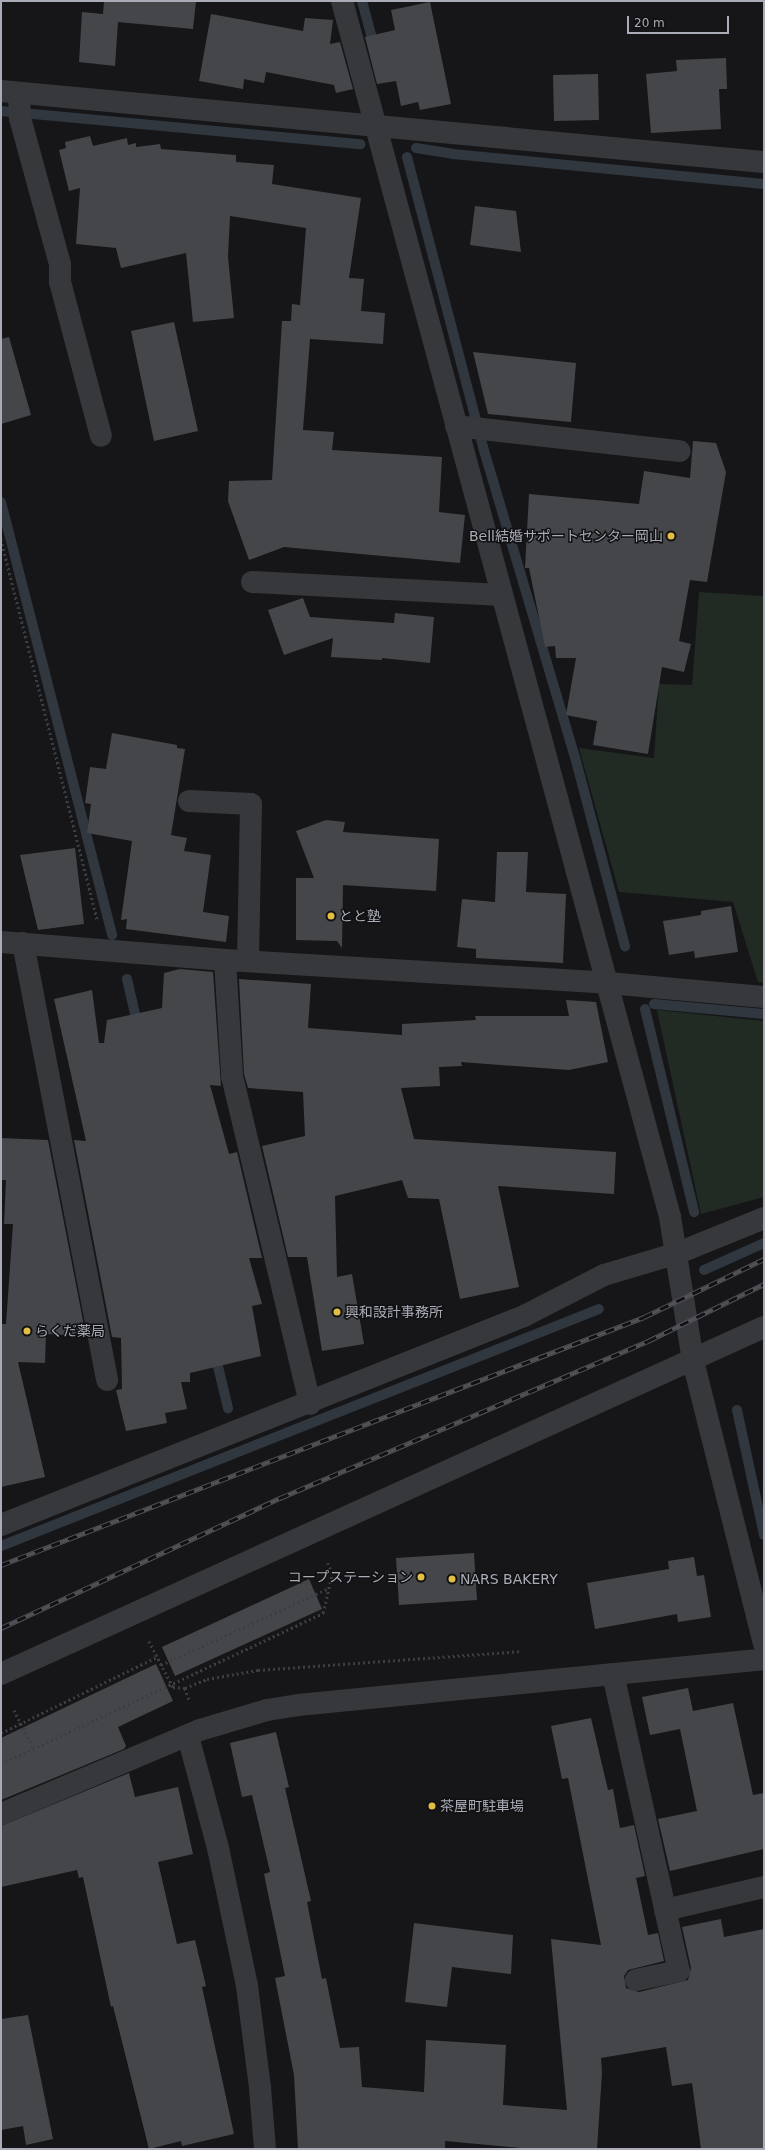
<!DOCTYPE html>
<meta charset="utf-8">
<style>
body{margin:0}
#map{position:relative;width:765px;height:2150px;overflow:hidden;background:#161618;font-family:"DejaVu Sans","Noto Sans JP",sans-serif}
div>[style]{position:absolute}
.green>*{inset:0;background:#222a24}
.stream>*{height:10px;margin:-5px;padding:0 5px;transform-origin:5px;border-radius:5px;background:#30373f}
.building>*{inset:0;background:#45464a}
.path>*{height:2.5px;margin-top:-1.25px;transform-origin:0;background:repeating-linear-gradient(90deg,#3d3e43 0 2px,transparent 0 5px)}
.minor>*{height:22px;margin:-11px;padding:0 11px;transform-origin:11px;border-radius:11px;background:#37383c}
.tertiary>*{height:22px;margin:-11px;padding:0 11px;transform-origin:11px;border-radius:11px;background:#37383c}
.rail>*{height:4.5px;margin-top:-2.25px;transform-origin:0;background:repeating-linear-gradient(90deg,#111113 0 9px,#515157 0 18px);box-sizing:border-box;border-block:1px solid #515157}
.dots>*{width:11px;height:11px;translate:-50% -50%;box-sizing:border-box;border:2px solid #111113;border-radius:50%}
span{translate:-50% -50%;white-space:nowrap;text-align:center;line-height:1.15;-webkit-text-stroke:3px #111113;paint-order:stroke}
.poi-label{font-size:14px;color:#a9acb6}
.right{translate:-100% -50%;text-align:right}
.left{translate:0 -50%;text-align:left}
.frame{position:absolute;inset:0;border:2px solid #a9acb6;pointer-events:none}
.scale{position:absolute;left:627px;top:16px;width:102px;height:18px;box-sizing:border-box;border:2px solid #a9acb6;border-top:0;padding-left:5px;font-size:12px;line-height:14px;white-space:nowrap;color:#a9acb6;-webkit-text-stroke:3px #111113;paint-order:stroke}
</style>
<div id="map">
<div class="green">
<i style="clip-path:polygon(699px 592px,763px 596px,764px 599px,764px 983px,758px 982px,733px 902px,619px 892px,579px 748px,654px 758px,659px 684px,692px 685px)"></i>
<i style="clip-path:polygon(657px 1010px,764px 1021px,764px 1197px,701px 1214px)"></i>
</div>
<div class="stream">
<i style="left:362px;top:1px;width:42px;rotate:75deg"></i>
<i style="left:1px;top:111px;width:361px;rotate:5.3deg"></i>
<i style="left:416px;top:148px;width:37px;rotate:9deg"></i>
<i style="left:453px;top:154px;width:312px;rotate:5.5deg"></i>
<i style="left:407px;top:157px;width:300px;rotate:75.3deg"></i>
<i style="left:483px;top:447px;width:323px;rotate:73.5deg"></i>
<i style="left:575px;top:757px;width:196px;rotate:75.2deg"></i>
<i style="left:1px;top:502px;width:447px;rotate:75.6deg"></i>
<i style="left:127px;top:979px;width:49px;rotate:77.1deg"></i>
<i style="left:654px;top:1004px;width:110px;rotate:5.2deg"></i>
<i style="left:645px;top:1009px;width:209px;rotate:76.4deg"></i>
<i style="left:704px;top:1270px;width:66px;rotate:-24.2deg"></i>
<i style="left:215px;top:1354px;width:56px;rotate:76.5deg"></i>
<i style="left:737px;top:1410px;width:128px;rotate:77.8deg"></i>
<i style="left:1px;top:1546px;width:643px;rotate:-21.62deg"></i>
</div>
<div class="building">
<i style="clip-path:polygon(104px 1px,196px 1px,193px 29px,118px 22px,115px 66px,79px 62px,82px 12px,103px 14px)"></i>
<i style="clip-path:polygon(430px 2px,451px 104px,420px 110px,418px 102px,401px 106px,396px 81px,377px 84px,365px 37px,395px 30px,391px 10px)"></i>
<i style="clip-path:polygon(211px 14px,303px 31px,305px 18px,333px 20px,330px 44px,340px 42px,353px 89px,336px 93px,334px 85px,266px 72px,264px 83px,244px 79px,243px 89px,199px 81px)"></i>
<i style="clip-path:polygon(726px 58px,727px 89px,719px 89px,721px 129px,651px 133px,646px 74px,677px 71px,676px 60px)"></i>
<i style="clip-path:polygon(598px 74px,599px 120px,554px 121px,553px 75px)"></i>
<i style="clip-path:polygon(90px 136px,93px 146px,127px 138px,128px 145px,136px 143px,136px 147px,160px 144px,161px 149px,236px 155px,236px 162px,274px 165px,272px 184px,361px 198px,349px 278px,364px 279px,361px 311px,385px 313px,383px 344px,310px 339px,303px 430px,334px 432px,332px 450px,442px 457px,439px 512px,465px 515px,460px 563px,284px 547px,249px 560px,228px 501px,229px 481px,272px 480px,282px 321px,291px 321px,292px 304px,300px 305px,306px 228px,230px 216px,228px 257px,234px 318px,193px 322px,186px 253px,121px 268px,116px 248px,76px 244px,80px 188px,69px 191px,59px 150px,66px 148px,65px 142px)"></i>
<i style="clip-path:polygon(475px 206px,516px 211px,521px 252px,470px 245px)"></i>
<i style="clip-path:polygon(174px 322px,198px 431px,154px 441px,131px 331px)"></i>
<i style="clip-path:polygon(9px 337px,31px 415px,1px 424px,1px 339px)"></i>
<i style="clip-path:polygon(473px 352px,576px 363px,571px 422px,488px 414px)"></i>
<i style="clip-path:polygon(693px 441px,716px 443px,726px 472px,707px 582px,690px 580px,679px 641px,691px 644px,684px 672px,662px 667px,648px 754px,593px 745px,597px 721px,566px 715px,576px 658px,556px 658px,555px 646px,545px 647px,529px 568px,525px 568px,529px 494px,639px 504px,644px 471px,690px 478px)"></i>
<i style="clip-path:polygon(303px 598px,310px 617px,394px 623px,395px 613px,434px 617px,430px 663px,382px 658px,382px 660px,331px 657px,333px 638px,284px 655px,268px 610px)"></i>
<i style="clip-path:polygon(112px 733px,177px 745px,177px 748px,185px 749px,171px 835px,187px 838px,184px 851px,211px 855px,203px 912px,229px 916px,226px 942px,126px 929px,127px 919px,121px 920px,132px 841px,87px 833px,91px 804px,85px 803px,90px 767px,106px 769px)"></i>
<i style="clip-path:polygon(326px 820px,345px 822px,343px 832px,439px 839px,436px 891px,343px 885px,342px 948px,337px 941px,296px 940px,296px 878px,314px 878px,296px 831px)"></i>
<i style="clip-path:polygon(75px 848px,84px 924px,38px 930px,20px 855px)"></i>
<i style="clip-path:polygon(497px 852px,528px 852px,526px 892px,566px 894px,563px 963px,476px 958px,476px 949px,457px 947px,462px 899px,495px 902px)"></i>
<i style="clip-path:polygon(731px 906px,738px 952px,695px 958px,694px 951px,669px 955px,663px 921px,701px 915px,701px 911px)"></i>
<i style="clip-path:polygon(180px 969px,213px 972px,221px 1086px,210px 1085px,229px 1154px,237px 1152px,262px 1258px,249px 1258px,262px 1304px,252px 1306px,261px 1356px,190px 1373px,190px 1382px,181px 1382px,187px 1409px,165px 1413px,167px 1423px,126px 1431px,116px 1390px,122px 1389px,121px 1338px,112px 1337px,74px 1140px,86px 1141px,54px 999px,92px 990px,99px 1043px,104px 1043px,107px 1020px,162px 1008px,164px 973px)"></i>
<i style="clip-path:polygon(239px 979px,311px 984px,308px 1028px,402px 1035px,402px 1024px,476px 1020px,475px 1016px,569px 1016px,566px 1000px,596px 1002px,608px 1062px,569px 1070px,461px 1062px,462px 1066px,439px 1067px,440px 1086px,401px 1088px,414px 1139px,616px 1152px,614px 1194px,498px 1186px,519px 1287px,460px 1299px,439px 1199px,408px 1198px,402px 1180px,335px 1196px,337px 1277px,352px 1274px,364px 1344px,322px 1351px,307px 1257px,288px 1257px,262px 1146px,305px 1136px,303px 1092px,248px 1088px,244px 1074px)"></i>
<i style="clip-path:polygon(1px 1138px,48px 1140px,86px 1336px,46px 1334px,45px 1363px,18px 1362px,45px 1477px,1px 1487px,1px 1324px,6px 1324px,13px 1224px,4px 1224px,6px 1180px,1px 1180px)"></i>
<i style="clip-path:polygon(474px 1553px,477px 1600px,399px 1605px,396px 1558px)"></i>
<i style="clip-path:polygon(694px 1557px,697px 1576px,704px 1575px,711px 1617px,678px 1622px,677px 1614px,595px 1629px,587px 1583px,669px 1569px,668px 1561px)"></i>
<i style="clip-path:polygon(309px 1579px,322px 1609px,175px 1676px,162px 1647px)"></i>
<i style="clip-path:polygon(156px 1664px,173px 1701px,118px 1727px,126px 1746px,124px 1749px,1px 1800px,1px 1738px)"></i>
<i style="clip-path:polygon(688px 1688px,693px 1711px,733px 1703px,753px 1795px,764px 1793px,764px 1849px,670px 1871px,658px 1819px,697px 1811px,680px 1729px,650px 1735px,642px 1697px)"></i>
<i style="clip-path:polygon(591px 1718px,608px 1790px,613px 1789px,620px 1828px,634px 1825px,645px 1876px,636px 1878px,648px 1935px,658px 1933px,664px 1961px,628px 1970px,624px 1976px,626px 1988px,639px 1992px,688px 1980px,691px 1968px,682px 1927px,721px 1919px,724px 1937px,764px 1929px,764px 2149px,701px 2149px,692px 2083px,672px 2086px,666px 2047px,601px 2058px,602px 2073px,597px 2149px,532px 2149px,445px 2141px,445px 2149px,298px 2149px,294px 2075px,275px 1978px,285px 1976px,264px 1874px,270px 1872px,252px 1795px,242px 1797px,230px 1743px,276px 1732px,289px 1787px,285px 1788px,311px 1901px,307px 1902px,322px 1979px,326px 1978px,340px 2048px,359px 2047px,362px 2087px,424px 2092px,426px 2040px,506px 2045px,503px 2105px,567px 2110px,551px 1939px,601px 1945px,568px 1778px,562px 1779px,551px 1726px)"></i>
<i style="clip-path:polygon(129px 1773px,135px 1797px,178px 1787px,193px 1854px,158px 1862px,177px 1944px,195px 1940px,206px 1986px,202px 1987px,234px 2134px,182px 2146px,181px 2141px,149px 2149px,113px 2006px,111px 2007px,83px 1877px,79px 1878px,77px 1870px,1px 1887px,1px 1826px)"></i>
<i style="clip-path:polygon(414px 1923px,513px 1935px,511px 1974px,452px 1967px,447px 2007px,405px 2002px)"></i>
<i style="clip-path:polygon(28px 2015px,53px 2139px,26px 2145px,23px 2126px,1px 2130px,1px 2019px)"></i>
</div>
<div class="path">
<i style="left:1px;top:539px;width:394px;rotate:75.8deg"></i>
<i style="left:149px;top:1641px;width:52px;rotate:62.4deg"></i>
<i style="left:173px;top:1687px;width:12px;rotate:5deg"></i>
<i style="left:185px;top:1688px;width:24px;rotate:-22deg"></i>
<i style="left:207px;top:1679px;width:52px;rotate:-10deg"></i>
<i style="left:258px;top:1670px;width:264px;rotate:-4.1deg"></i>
<i style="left:161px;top:1665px;width:185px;rotate:-24.6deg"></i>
<i style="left:185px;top:1688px;width:15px;rotate:70deg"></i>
<i style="left:14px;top:1710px;width:44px;rotate:62.9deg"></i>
<i style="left:1px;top:1733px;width:174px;rotate:-26deg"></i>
<i style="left:1px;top:1764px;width:356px;rotate:-25.1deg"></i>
<i style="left:323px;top:1613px;width:40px;rotate:-77deg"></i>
<i style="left:332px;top:1574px;width:15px;rotate:-113deg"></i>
</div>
<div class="minor">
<i style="left:342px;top:1px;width:1259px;rotate:74.9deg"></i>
<i style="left:670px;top:1217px;width:146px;rotate:80.9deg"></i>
<i style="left:693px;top:1361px;width:291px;rotate:75.9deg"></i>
<i style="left:1px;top:91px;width:766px;rotate:5.32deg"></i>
<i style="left:19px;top:93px;width:25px;rotate:88deg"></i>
<i style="left:20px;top:118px;width:151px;rotate:74.7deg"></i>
<i style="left:60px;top:264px;width:18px;rotate:90deg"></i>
<i style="left:60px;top:282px;width:159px;rotate:75.1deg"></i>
<i style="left:456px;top:426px;width:225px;rotate:6.4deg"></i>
<i style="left:252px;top:582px;width:250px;rotate:3deg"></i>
<i style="left:189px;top:801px;width:62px;rotate:2.8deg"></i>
<i style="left:251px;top:804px;width:157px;rotate:91.1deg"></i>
<i style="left:1px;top:942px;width:225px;rotate:4.6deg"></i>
<i style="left:225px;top:960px;width:384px;rotate:3.4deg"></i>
<i style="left:608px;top:983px;width:157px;rotate:5.1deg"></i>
<i style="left:23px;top:943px;width:445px;rotate:79.1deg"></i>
<i style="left:225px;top:960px;width:116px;rotate:86.5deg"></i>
<i style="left:232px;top:1076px;width:337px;rotate:76.6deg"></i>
<i style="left:613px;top:1674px;width:304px;rotate:77.5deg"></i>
<i style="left:679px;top:1971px;width:44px;rotate:168.2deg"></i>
<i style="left:188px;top:1736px;width:116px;rotate:75deg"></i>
<i style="left:218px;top:1848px;width:141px;rotate:78.1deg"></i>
<i style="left:247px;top:1986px;width:103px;rotate:82.7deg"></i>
<i style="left:260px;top:2088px;width:61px;rotate:85.3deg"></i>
<i style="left:1px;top:1814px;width:216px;rotate:-22.9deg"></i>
<i style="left:200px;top:1730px;width:70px;rotate:-16.6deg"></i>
<i style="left:267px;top:1710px;width:31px;rotate:-9deg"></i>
<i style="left:298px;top:1705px;width:468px;rotate:-5.6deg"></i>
<i style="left:665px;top:1910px;width:102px;rotate:-13.1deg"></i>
</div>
<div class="tertiary">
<i style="left:1px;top:1525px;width:563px;rotate:-21.78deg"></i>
<i style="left:524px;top:1316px;width:90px;rotate:-27.1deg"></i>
<i style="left:604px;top:1275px;width:77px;rotate:-16.6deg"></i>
<i style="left:678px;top:1253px;width:93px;rotate:-22.1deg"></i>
<i style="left:1px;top:1674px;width:838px;rotate:-24.46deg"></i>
</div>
<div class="rail">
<i style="left:1px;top:1565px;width:689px;rotate:-21.09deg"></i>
<i style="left:644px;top:1317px;width:133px;rotate:-25.8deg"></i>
<i style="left:1px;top:1628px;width:308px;rotate:-25deg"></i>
<i style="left:280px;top:1498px;width:400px;rotate:-23.1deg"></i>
<i style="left:648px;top:1341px;width:129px;rotate:-26.2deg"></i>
</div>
<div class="dots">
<i style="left:671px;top:536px;background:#e2be44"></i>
<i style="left:331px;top:916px;background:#e2be44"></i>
<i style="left:337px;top:1312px;background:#e2be44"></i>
<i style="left:27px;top:1331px;background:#e2be44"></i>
<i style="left:421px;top:1577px;background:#e2be44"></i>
<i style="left:452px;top:1579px;background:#e2be44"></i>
<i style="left:432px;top:1806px;background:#e2be44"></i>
</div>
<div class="poi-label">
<span class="right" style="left:663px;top:536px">Bell結婚サポートセンター岡山</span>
<span class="left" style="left:339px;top:916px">とと塾</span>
<span class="left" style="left:345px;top:1312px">興和設計事務所</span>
<span class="left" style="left:35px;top:1331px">らくだ薬局</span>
<span class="right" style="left:413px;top:1577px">コープステーション</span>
<span class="left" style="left:460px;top:1579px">NARS BAKERY</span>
<span class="left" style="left:440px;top:1806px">茶屋町駐車場</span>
</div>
<div class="frame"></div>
<div class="scale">20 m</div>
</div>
